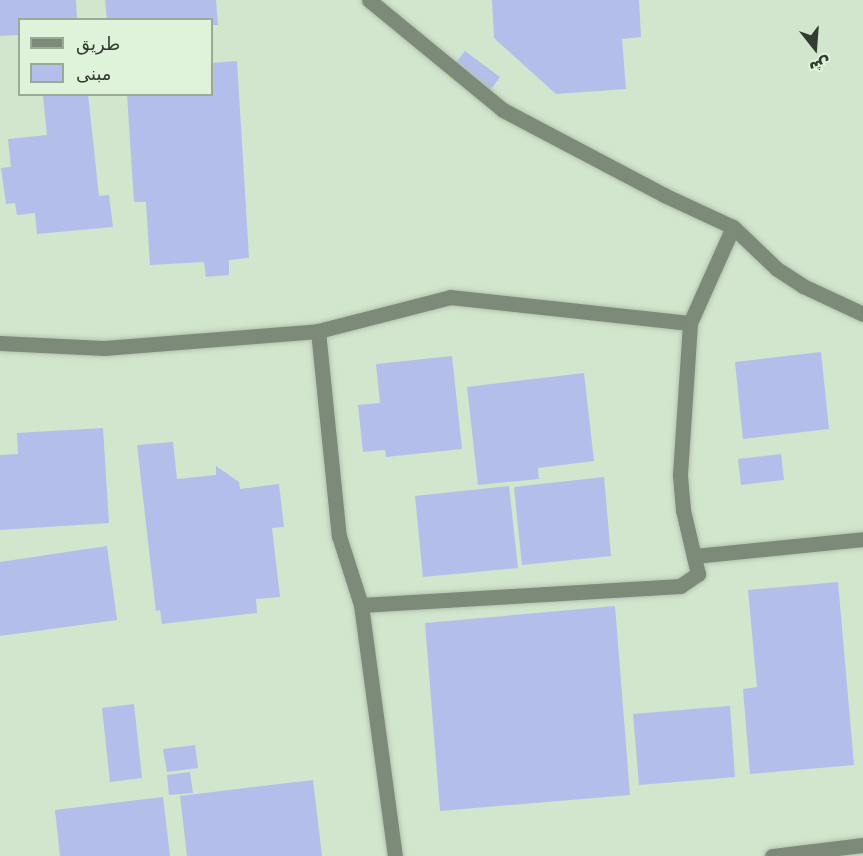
<!DOCTYPE html>
<meta charset="utf-8">
<style>
body{margin:0}
#map{position:relative;width:863px;height:856px;overflow:hidden;background:#d2e5cd;font-family:"DejaVu Sans","Noto Naskh Arabic",sans-serif}
div>[style]{position:absolute}
.building>*{inset:0;background:#b4beeb}
.roads{filter:drop-shadow(0 0 2px #b2c3ae) drop-shadow(0 0 2px #b2c3ae)}
.minor>*{height:15px;margin:-7.5px;padding:0 7.5px;transform-origin:7.5px;border-radius:7.5px;background:#7d8a79}
span{translate:-50% -50%;white-space:nowrap;text-align:center;line-height:1.15;-webkit-text-stroke:4.5px #dff2da;paint-order:stroke}
.legend{position:absolute;left:18px;top:18px;width:195px;height:78px;box-sizing:border-box;background:#dff2da;border:2px solid #9ba997;margin:0;padding:8px 10px;list-style:none;font-size:18px;color:#343b32}
.legend li{display:flex;align-items:center;gap:12px;height:30px}
.legend b{width:30px;border:2px solid #9ba997}
.north{position:absolute;left:785px;top:18px;width:60px;height:60px;-webkit-text-stroke:4px #dff2da;paint-order:stroke;rotate:163deg;font-size:16px;font-weight:700;line-height:24px;text-align:center;color:#343b32}
.north::after{content:'';display:block;margin:auto;width:21px;height:27px;background:#343b32;clip-path:polygon(50% 0,100% 100%,50% 72%,0 100%)}
</style>
<div id="map">
<div class="building">
<i style="clip-path:polygon(0 0,76px 0,77px 20px,20px 20px,20px 35px,0 36px)"></i>
<i style="clip-path:polygon(105px 0,216px 0,218px 25px,212px 25px,212px 20px,107px 20px)"></i>
<i style="clip-path:polygon(492px 0,639px 0,641px 37px,622px 39px,626px 89px,556px 94px,494px 38px)"></i>
<i style="clip-path:polygon(465px 51px,500px 77px,489px 92px,454px 65px)"></i>
<i style="clip-path:polygon(237px 61px,249px 258px,229px 260px,229px 275px,206px 277px,204px 262px,150px 265px,146px 202px,134px 202px,127px 94px,212px 94px,212px 63px)"></i>
<i style="clip-path:polygon(88px 94px,99px 196px,109px 195px,113px 227px,37px 234px,35px 213px,17px 215px,15px 203px,6px 204px,1px 168px,11px 167px,8px 139px,47px 135px,43px 96px)"></i>
<i style="clip-path:polygon(821px 352px,829px 429px,743px 439px,735px 362px)"></i>
<i style="clip-path:polygon(452px 356px,462px 449px,386px 457px,385px 450px,363px 452px,358px 405px,380px 403px,376px 364px)"></i>
<i style="clip-path:polygon(584px 373px,594px 461px,538px 468px,539px 479px,478px 485px,467px 387px)"></i>
<i style="clip-path:polygon(103px 428px,109px 523px,0 530px,0 455px,18px 454px,17px 433px)"></i>
<i style="clip-path:polygon(173px 442px,177px 479px,216px 475px,216px 466px,239px 482px,240px 489px,279px 484px,284px 527px,272px 528px,280px 597px,256px 599px,257px 613px,162px 624px,160px 610px,156px 611px,137px 445px)"></i>
<i style="clip-path:polygon(781px 454px,784px 480px,741px 485px,738px 459px)"></i>
<i style="clip-path:polygon(604px 477px,611px 556px,522px 565px,514px 487px)"></i>
<i style="clip-path:polygon(509px 486px,518px 568px,423px 577px,415px 496px)"></i>
<i style="clip-path:polygon(107px 546px,117px 620px,0 636px,0 562px)"></i>
<i style="clip-path:polygon(838px 582px,854px 765px,750px 774px,743px 689px,757px 687px,748px 590px)"></i>
<i style="clip-path:polygon(615px 606px,630px 795px,440px 811px,425px 623px)"></i>
<i style="clip-path:polygon(134px 704px,142px 778px,110px 782px,102px 708px)"></i>
<i style="clip-path:polygon(730px 706px,735px 777px,639px 785px,633px 714px)"></i>
<i style="clip-path:polygon(195px 745px,198px 768px,167px 772px,163px 749px)"></i>
<i style="clip-path:polygon(190px 772px,193px 793px,169px 795px,167px 775px)"></i>
<i style="clip-path:polygon(313px 780px,322px 856px,187px 856px,180px 796px)"></i>
<i style="clip-path:polygon(163px 797px,170px 856px,60px 856px,55px 810px)"></i>
</div>
<div class="roads">
<div class="minor">
<i style="left:369px;top:0;width:173px;rotate:39.4deg"></i>
<i style="left:503px;top:110px;width:182px;rotate:27.8deg"></i>
<i style="left:664px;top:195px;width:76px;rotate:24.9deg"></i>
<i style="left:733px;top:227px;width:61px;rotate:43.7deg"></i>
<i style="left:777px;top:269px;width:31px;rotate:33deg"></i>
<i style="left:803px;top:286px;width:66px;rotate:25deg"></i>
<i style="left:318px;top:331px;width:206px;rotate:84.2deg"></i>
<i style="left:339px;top:536px;width:72px;rotate:72.3deg"></i>
<i style="left:361px;top:605px;width:253px;rotate:82.3deg"></i>
<i style="left:0;top:343px;width:104px;rotate:2.8deg"></i>
<i style="left:104px;top:348px;width:215px;rotate:-4.5deg"></i>
<i style="left:318px;top:331px;width:136px;rotate:-14.4deg"></i>
<i style="left:450px;top:297px;width:241px;rotate:6.2deg"></i>
<i style="left:694px;top:556px;width:170px;rotate:-5.7deg"></i>
<i style="left:361px;top:605px;width:320px;rotate:-3.4deg"></i>
<i style="left:680px;top:586px;width:22px;rotate:-34deg"></i>
<i style="left:698px;top:574px;width:66px;rotate:-103.2deg"></i>
<i style="left:683px;top:510px;width:36px;rotate:-95deg"></i>
<i style="left:680px;top:474px;width:151px;rotate:-86.2deg"></i>
<i style="left:690px;top:323px;width:105px;rotate:-65.9deg"></i>
<i style="left:772px;top:856px;width:92px;rotate:-6.9deg"></i>
</div>
</div>
<ul class="legend">
<li><b style="height:8px;background:#7d8a79"></b>طريق</li>
<li><b style="height:16px;background:#b4beeb"></b>مبنى</li>
</ul>
<div class="north">ش</div>
</div>
